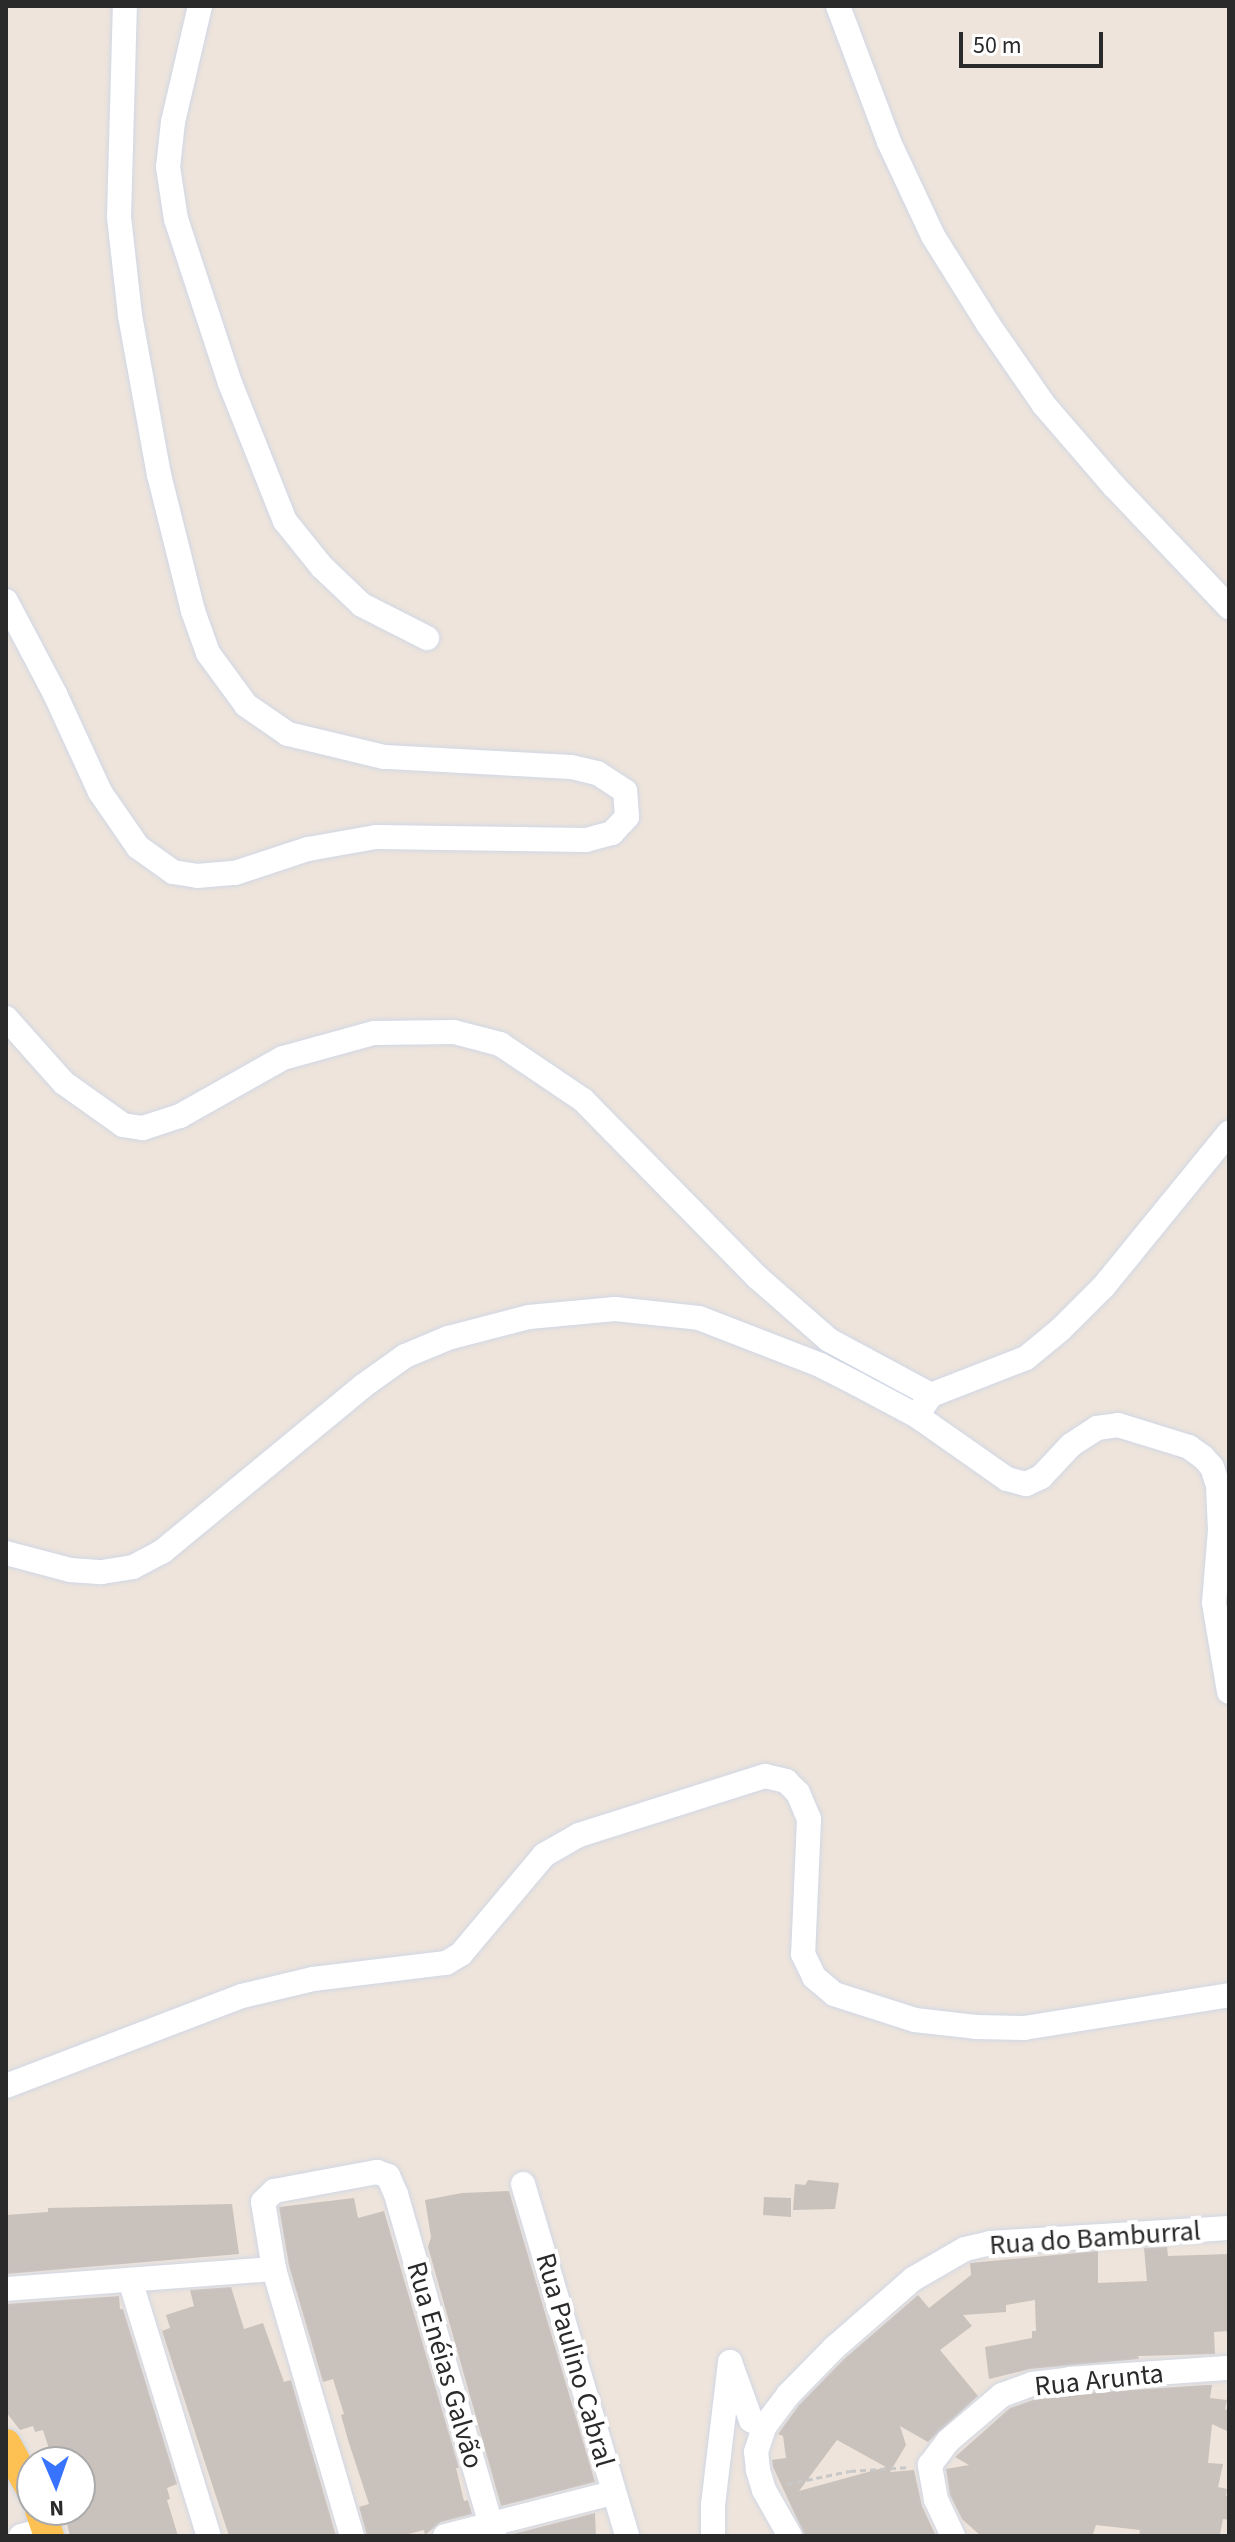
<!DOCTYPE html>
<meta charset="utf-8">
<style>
body{margin:0}
#map{position:relative;width:1235px;height:2542px;overflow:hidden;background:#eee4db;font-family:"Source Sans 3",sans-serif}
div>[style]{position:absolute}
.building>*{inset:0;background:#c9c1bb}
.path>*{height:3px;margin-top:-1.5px;transform-origin:0;background:repeating-linear-gradient(90deg,#c8c8c8 0 6px,transparent 0 10px)}
.roads{filter:drop-shadow(0 0 2px #d0d7e5) drop-shadow(0 0 2px #d0d7e5)}
.minor>*{height:24px;margin:-12px;padding:0 12px;transform-origin:12px;border-radius:12px;background:#fff}
.major>*{height:30px;margin:-15px;padding:0 15px;transform-origin:15px;border-radius:15px;background:#fcc152}
span{translate:-50% -50%;white-space:nowrap;text-align:center;line-height:1.15;-webkit-text-stroke:8px #fff;paint-order:stroke}
.street-label{font-size:28px;color:#2a2a2a}
.frame{position:absolute;inset:0;border:8px solid #2a2a2a;pointer-events:none}
.north{position:absolute;left:16px;top:2446px;width:80px;height:80px;box-sizing:border-box;background:#fff;border:2px solid #aaa;border-radius:50%;rotate:178deg;font-size:22px;font-weight:700;line-height:32px;text-align:center;color:#2a2a2a}
.north::after{content:'';display:block;margin:auto;width:28px;height:36px;background:#3773ff;clip-path:polygon(50% 0,100% 100%,50% 72%,0 100%)}
.scale{position:absolute;left:959px;top:32px;width:144px;height:36px;box-sizing:border-box;border:4px solid #2a2a2a;border-top:0;padding-left:10px;font-size:24px;line-height:28px;white-space:nowrap;color:#2a2a2a;-webkit-text-stroke:6px #fff;paint-order:stroke}
</style>
<div id="map">
<div class="building">
<i style="clip-path:polygon(808px 2180px,839px 2183px,835px 2209px,793px 2210px,795px 2184px,805px 2185px)"></i>
<i style="clip-path:polygon(509px 2191px,595px 2482px,501px 2506px,428px 2247px,431px 2237px,425px 2200px,462px 2193px)"></i>
<i style="clip-path:polygon(764px 2197px,791px 2198px,791px 2217px,763px 2215px)"></i>
<i style="clip-path:polygon(354px 2198px,358px 2218px,384px 2211px,459px 2468px,456px 2468px,464px 2501px,468px 2500px,472px 2514px,441px 2522px,425px 2535px,424px 2530px,401px 2536px,367px 2536px,359px 2507px,369px 2504px,348px 2440px,341px 2415px,344px 2414px,333px 2379px,323px 2382px,289px 2266px,279px 2207px)"></i>
<i style="clip-path:polygon(232px 2204px,239px 2254px,6px 2274px,6px 2215px,48px 2212px,48px 2208px)"></i>
<i style="clip-path:polygon(evenodd,1167px 2247px,1168px 2256px,1229px 2254px,1229px 2331px,1214px 2332px,1215px 2354px,1138px 2356px,1139px 2359px,1030px 2369px,989px 2379px,985px 2347px,1032px 2338px,1032px 2331px,1036px 2331px,1035px 2300px,1006px 2305px,1006px 2312px,963px 2315px,972px 2326px,940px 2350px,978px 2396px,928px 2442px,900px 2426px,906px 2445px,890px 2472px,914px 2470px,922px 2506px,936px 2536px,805px 2536px,773px 2467px,772px 2460px,786px 2458px,783px 2436px,778px 2434px,799px 2405px,844px 2359px,918px 2295px,929px 2308px,971px 2275px,970px 2263px,1098px 2251px,1098px 2283px,1147px 2281px,1144px 2248px,1167px 2247px,837px 2440px,886px 2467px,799px 2491px,837px 2440px)"></i>
<i style="clip-path:polygon(231px 2287px,244px 2329px,263px 2323px,284px 2382px,291px 2380px,336px 2536px,229px 2536px,162px 2331px,170px 2328px,166px 2315px,194px 2306px,190px 2290px)"></i>
<i style="clip-path:polygon(119px 2296px,120px 2309px,123px 2309px,177px 2484px,167px 2488px,170px 2499px,167px 2500px,178px 2536px,70px 2536px,66px 2520px,80px 2516px,80px 2462px,53px 2462px,43px 2430px,35px 2432px,33px 2426px,20px 2430px,6px 2412px,6px 2304px)"></i>
<i style="clip-path:polygon(1206px 2385px,1212px 2385px,1210px 2398px,1227px 2400px,1225px 2409px,1229px 2411px,1229px 2432px,1212px 2424px,1208px 2463px,1223px 2464px,1218px 2487px,1227px 2489px,1226px 2496px,1229px 2496px,1229px 2520px,1223px 2519px,1220px 2534px,1139px 2536px,1140px 2530px,1096px 2525px,1093px 2534px,981px 2536px,962px 2519px,950px 2495px,946px 2469px,969px 2465px,955px 2457px,1010px 2408px,1036px 2399px,1072px 2394px)"></i>
<i style="clip-path:polygon(595px 2513px,596px 2536px,509px 2536px,509px 2535px)"></i>
</div>
<div class="path">
<i style="left:787px;top:2484px;width:64px;rotate:-11.7deg"></i>
<i style="left:850px;top:2471px;width:60px;rotate:-3.8deg"></i>
</div>
<div class="roads">
<div class="minor">
<i style="left:200px;top:6px;width:119px;rotate:103.1deg"></i>
<i style="left:173px;top:122px;width:45px;rotate:96.3deg"></i>
<i style="left:168px;top:167px;width:53px;rotate:81.3deg"></i>
<i style="left:176px;top:219px;width:173px;rotate:71.8deg"></i>
<i style="left:230px;top:383px;width:149px;rotate:68.3deg"></i>
<i style="left:285px;top:521px;width:59px;rotate:51.2deg"></i>
<i style="left:322px;top:567px;width:55px;rotate:43.5deg"></i>
<i style="left:362px;top:605px;width:73px;rotate:26.9deg"></i>
<i style="left:838px;top:6px;width:145px;rotate:69.4deg"></i>
<i style="left:889px;top:142px;width:104px;rotate:64.9deg"></i>
<i style="left:933px;top:236px;width:104px;rotate:58deg"></i>
<i style="left:988px;top:324px;width:98px;rotate:55.3deg"></i>
<i style="left:1044px;top:405px;width:107px;rotate:49.2deg"></i>
<i style="left:1114px;top:486px;width:167px;rotate:46.5deg"></i>
<i style="left:6px;top:601px;width:105px;rotate:62.2deg"></i>
<i style="left:55px;top:694px;width:108px;rotate:65.3deg"></i>
<i style="left:100px;top:792px;width:67px;rotate:55.4deg"></i>
<i style="left:138px;top:847px;width:43px;rotate:35.5deg"></i>
<i style="left:173px;top:872px;width:24px;rotate:9deg"></i>
<i style="left:197px;top:876px;width:38px;rotate:-5deg"></i>
<i style="left:235px;top:873px;width:77px;rotate:-18.2deg"></i>
<i style="left:308px;top:849px;width:69px;rotate:-10deg"></i>
<i style="left:376px;top:837px;width:210px;rotate:0.8deg"></i>
<i style="left:586px;top:840px;width:27px;rotate:-15deg"></i>
<i style="left:612px;top:833px;width:22px;rotate:-47deg"></i>
<i style="left:627px;top:817px;width:26px;rotate:-94deg"></i>
<i style="left:625px;top:791px;width:33px;rotate:-147deg"></i>
<i style="left:597px;top:773px;width:27px;rotate:-167deg"></i>
<i style="left:571px;top:767px;width:187px;rotate:-176.9deg"></i>
<i style="left:384px;top:757px;width:99px;rotate:-166.5deg"></i>
<i style="left:288px;top:734px;width:51px;rotate:-145.4deg"></i>
<i style="left:246px;top:705px;width:64px;rotate:-126.2deg"></i>
<i style="left:208px;top:653px;width:45px;rotate:-109.7deg"></i>
<i style="left:193px;top:611px;width:140px;rotate:-104deg"></i>
<i style="left:159px;top:475px;width:163px;rotate:-100.3deg"></i>
<i style="left:130px;top:315px;width:99px;rotate:-96.4deg"></i>
<i style="left:119px;top:217px;width:211px;rotate:-88.4deg"></i>
<i style="left:6px;top:1018px;width:87px;rotate:48.3deg"></i>
<i style="left:64px;top:1083px;width:72px;rotate:35.4deg"></i>
<i style="left:123px;top:1125px;width:20px;rotate:9deg"></i>
<i style="left:143px;top:1128px;width:39px;rotate:-18deg"></i>
<i style="left:180px;top:1116px;width:118px;rotate:-29.4deg"></i>
<i style="left:283px;top:1058px;width:94px;rotate:-15.4deg"></i>
<i style="left:374px;top:1033px;width:80px;rotate:-0.7deg"></i>
<i style="left:454px;top:1032px;width:48px;rotate:14.6deg"></i>
<i style="left:500px;top:1044px;width:100px;rotate:34deg"></i>
<i style="left:583px;top:1100px;width:248px;rotate:45.5deg"></i>
<i style="left:757px;top:1277px;width:96px;rotate:41.2deg"></i>
<i style="left:829px;top:1340px;width:116px;rotate:28.3deg"></i>
<i style="left:922px;top:1408px;width:16px;rotate:-55deg"></i>
<i style="left:931px;top:1395px;width:102px;rotate:-21.3deg"></i>
<i style="left:1026px;top:1358px;width:44px;rotate:-39.5deg"></i>
<i style="left:1060px;top:1330px;width:62px;rotate:-45deg"></i>
<i style="left:1104px;top:1286px;width:198px;rotate:-50.8deg"></i>
<i style="left:6px;top:1553px;width:66px;rotate:14.9deg"></i>
<i style="left:70px;top:1570px;width:32px;rotate:4deg"></i>
<i style="left:102px;top:1572px;width:31px;rotate:-9deg"></i>
<i style="left:133px;top:1567px;width:34px;rotate:-28deg"></i>
<i style="left:163px;top:1551px;width:259px;rotate:-39.5deg"></i>
<i style="left:363px;top:1386px;width:52px;rotate:-35.5deg"></i>
<i style="left:405px;top:1356px;width:47px;rotate:-22.7deg"></i>
<i style="left:448px;top:1338px;width:84px;rotate:-14.5deg"></i>
<i style="left:529px;top:1317px;width:86px;rotate:-5.3deg"></i>
<i style="left:615px;top:1309px;width:84px;rotate:6.1deg"></i>
<i style="left:699px;top:1318px;width:130px;rotate:21.2deg"></i>
<i style="left:820px;top:1365px;width:42px;rotate:27.2deg"></i>
<i style="left:857px;top:1384px;width:68px;rotate:28.1deg"></i>
<i style="left:917px;top:1416px;width:110px;rotate:35deg"></i>
<i style="left:1007px;top:1479px;width:20px;rotate:15deg"></i>
<i style="left:1026px;top:1484px;width:17px;rotate:-25deg"></i>
<i style="left:1041px;top:1477px;width:44px;rotate:-46.8deg"></i>
<i style="left:1071px;top:1445px;width:31px;rotate:-33deg"></i>
<i style="left:1097px;top:1428px;width:21px;rotate:-8deg"></i>
<i style="left:1118px;top:1425px;width:74px;rotate:17.2deg"></i>
<i style="left:1189px;top:1447px;width:17px;rotate:36deg"></i>
<i style="left:1203px;top:1457px;width:13px;rotate:48deg"></i>
<i style="left:1212px;top:1467px;width:19px;rotate:72deg"></i>
<i style="left:1218px;top:1485px;width:45px;rotate:87.5deg"></i>
<i style="left:1220px;top:1530px;width:73px;rotate:94.7deg"></i>
<i style="left:1214px;top:1603px;width:90px;rotate:80.4deg"></i>
<i style="left:6px;top:2086px;width:253px;rotate:-20.9deg"></i>
<i style="left:242px;top:1996px;width:73px;rotate:-13.5deg"></i>
<i style="left:313px;top:1979px;width:134px;rotate:-6.9deg"></i>
<i style="left:446px;top:1963px;width:17px;rotate:-31deg"></i>
<i style="left:461px;top:1954px;width:129px;rotate:-50deg"></i>
<i style="left:544px;top:1855px;width:40px;rotate:-29.7deg"></i>
<i style="left:579px;top:1835px;width:195px;rotate:-17.6deg"></i>
<i style="left:765px;top:1776px;width:22px;rotate:13deg"></i>
<i style="left:786px;top:1781px;width:17px;rotate:45deg"></i>
<i style="left:798px;top:1793px;width:28px;rotate:67deg"></i>
<i style="left:809px;top:1819px;width:135px;rotate:92.5deg"></i>
<i style="left:803px;top:1954px;width:25px;rotate:64deg"></i>
<i style="left:814px;top:1977px;width:26px;rotate:40deg"></i>
<i style="left:834px;top:1994px;width:85px;rotate:17.8deg"></i>
<i style="left:915px;top:2020px;width:61px;rotate:6.5deg"></i>
<i style="left:976px;top:2027px;width:48px;rotate:1.2deg"></i>
<i style="left:1024px;top:2028px;width:208px;rotate:-9.1deg"></i>
<i style="left:523px;top:2184px;width:367px;rotate:73.5deg"></i>
<i style="left:130px;top:2280px;width:268px;rotate:72.9deg"></i>
<i style="left:6px;top:2289px;width:269px;rotate:-4.3deg"></i>
<i style="left:21px;top:2536px;width:28px;rotate:-15deg"></i>
<i style="left:352px;top:2536px;width:278px;rotate:-106.3deg"></i>
<i style="left:274px;top:2269px;width:68px;rotate:-99.3deg"></i>
<i style="left:263px;top:2202px;width:16px;rotate:-45deg"></i>
<i style="left:274px;top:2191px;width:105px;rotate:-10.5deg"></i>
<i style="left:377px;top:2172px;width:12px;rotate:20deg"></i>
<i style="left:388px;top:2176px;width:20px;rotate:66deg"></i>
<i style="left:396px;top:2194px;width:356px;rotate:74deg"></i>
<i style="left:445px;top:2536px;width:172px;rotate:-14.4deg"></i>
<i style="left:713px;top:2536px;width:31px;rotate:-90deg"></i>
<i style="left:713px;top:2505px;width:144px;rotate:-83.2deg"></i>
<i style="left:730px;top:2362px;width:62px;rotate:70.1deg"></i>
<i style="left:751px;top:2420px;width:15px;rotate:28deg"></i>
<i style="left:790px;top:2536px;width:53px;rotate:-119.5deg"></i>
<i style="left:764px;top:2490px;width:21px;rotate:-107deg"></i>
<i style="left:758px;top:2470px;width:18px;rotate:-96deg"></i>
<i style="left:756px;top:2452px;width:26px;rotate:-72deg"></i>
<i style="left:764px;top:2427px;width:40px;rotate:-53deg"></i>
<i style="left:788px;top:2395px;width:66px;rotate:-45.6deg"></i>
<i style="left:834px;top:2348px;width:105px;rotate:-41.1deg"></i>
<i style="left:913px;top:2279px;width:60px;rotate:-30deg"></i>
<i style="left:965px;top:2249px;width:26px;rotate:-13deg"></i>
<i style="left:990px;top:2243px;width:239px;rotate:-3.6deg"></i>
<i style="left:953px;top:2536px;width:40px;rotate:-115deg"></i>
<i style="left:936px;top:2500px;width:36px;rotate:-100deg"></i>
<i style="left:930px;top:2465px;width:30px;rotate:-53deg"></i>
<i style="left:948px;top:2441px;width:71px;rotate:-40.4deg"></i>
<i style="left:1002px;top:2395px;width:32px;rotate:-20deg"></i>
<i style="left:1032px;top:2384px;width:38px;rotate:-7deg"></i>
<i style="left:1070px;top:2379px;width:159px;rotate:-4deg"></i>
</div>
<div class="major">
<i style="left:6px;top:2444px;width:54px;rotate:61deg"></i>
<i style="left:40px;top:2510px;width:28px;rotate:71deg"></i>
</div>
</div>
<div class="street-label">
<span style="left:1095px;top:2238px;rotate:-4deg">Rua do Bamburral</span>
<span style="left:575px;top:2360px;rotate:74deg">Rua Paulino Cabral</span>
<span style="left:445px;top:2365px;rotate:74deg">Rua Enéias Galvão</span>
<span style="left:1099px;top:2380px;rotate:-6deg">Rua Arunta</span>
</div>
<div class="frame"></div>
<div class="north">N</div>
<div class="scale">50 m</div>
</div>
